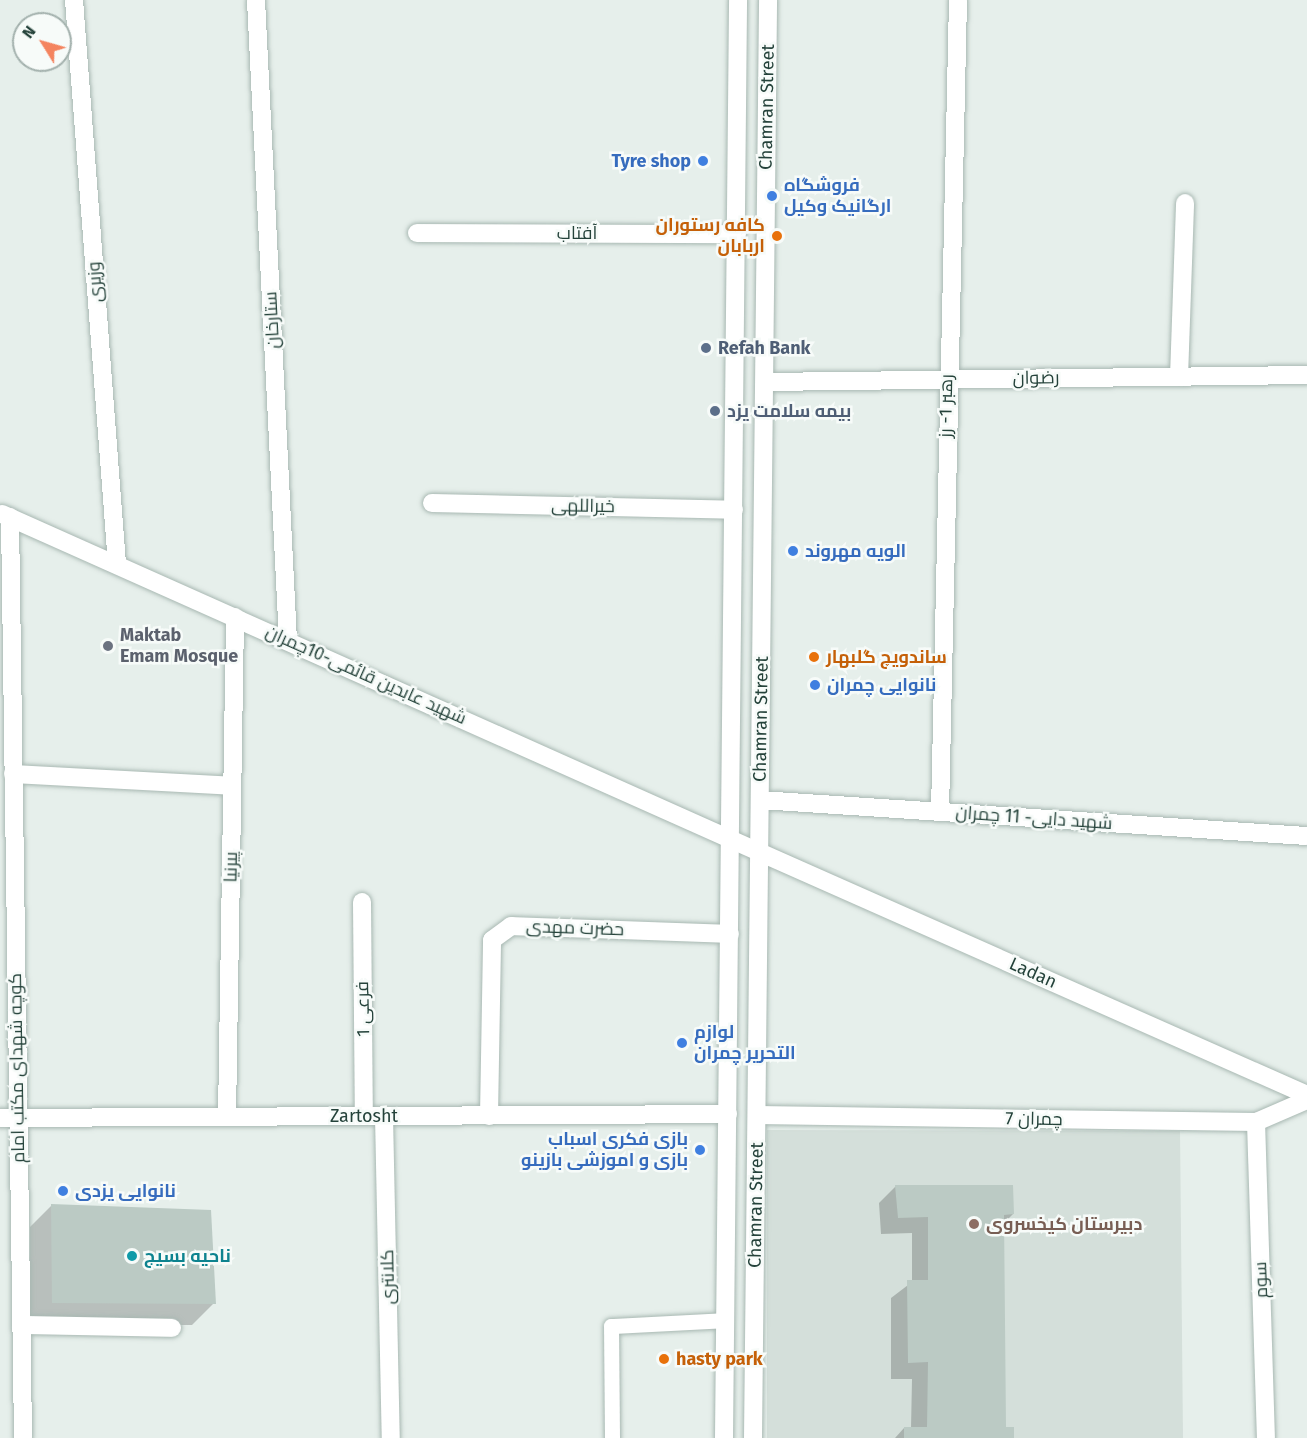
<!DOCTYPE html>
<meta charset="utf-8">
<style>
body{margin:0}
#map{position:relative;width:1307px;height:1438px;overflow:hidden;background:#e6efeb;font-family:"Fira Sans",Cairo,sans-serif}
div>[style]{position:absolute}
.built>*{inset:0;background:#d4dfda}
.shadow>*{inset:0;background:#0003}
.building>*{inset:0;background:#bbcac4}
.roads{filter:drop-shadow(0 0 2px #a8b8b2) drop-shadow(0 0 2px #a8b8b2)}
.lane>*{height:15px;margin:-7.5px;padding:0 7.5px;transform-origin:7.5px;border-radius:7.5px;background:#fff}
.street>*{height:18px;margin:-9px;padding:0 9px;transform-origin:9px;border-radius:9px;background:#fff}
.secondary>*{height:18px;margin:-9px;padding:0 9px;transform-origin:9px;border-radius:9px;background:#fff}
.dots>*{width:16px;height:16px;translate:-50% -50%;box-sizing:border-box;border:3px solid #f7fbf9;border-radius:50%}
span{translate:-50% -50%;white-space:nowrap;text-align:center;line-height:1.15;-webkit-text-stroke:5px #f7fbf9;paint-order:stroke}
.street-label{font-size:18px;color:#24423a}
.shop-label{font-size:18px;color:#366cbe;font-weight:700}
.right{translate:-100% -50%;text-align:right}
.left{translate:0 -50%;text-align:left}
.food-label{font-size:18px;color:#c56008;font-weight:700}
.service-label{font-size:18px;color:#4e5e75;font-weight:700}
.worship-label{font-size:18px;color:#5b616d;font-weight:700}
.education-label{font-size:18px;color:#785e54;font-weight:700}
.culture-label{font-size:18px;color:#0d838f;font-weight:700}
.north{position:absolute;left:12px;top:12px;width:60px;height:60px;box-sizing:border-box;background:#f7fbf9;border:2px solid #a3b1ad;border-radius:50%;rotate:307deg;font-size:16px;font-weight:700;line-height:24px;text-align:center;color:#24423a}
.north::after{content:'';display:block;margin:auto;width:21px;height:27px;background:#f4845f;clip-path:polygon(50% 0,100% 100%,50% 72%,0 100%)}
</style>
<div id="map">
<div class="built">
<i style="clip-path:polygon(767px 1130px,1180px 1131px,1183px 1438px,767px 1438px)"></i>
</div>
<div class="shadow">
<i style="clip-path:polygon(896px 1186px,1013px 1214px,1003px 1224px,1005px 1429px,1013px 1438px,895px 1438px,904px 1428px,911px 1428px,912px 1379px,891px 1379px,891px 1298px,912px 1282px,912px 1233px,881px 1234px,879px 1203px)"></i>
<i style="clip-path:polygon(52px 1205px,214px 1303px,192px 1325px,30px 1325px,30px 1227px)"></i>
</div>
<div class="building">
<i style="clip-path:polygon(895px 1185px,1013px 1185px,1014px 1214px,1004px 1215px,1006px 1427px,1014px 1427px,1014px 1438px,904px 1438px,904px 1427px,927px 1427px,928px 1362px,908px 1363px,907px 1280px,928px 1280px,928px 1217px,898px 1218px)"></i>
<i style="clip-path:polygon(51px 1204px,211px 1210px,216px 1304px,52px 1303px)"></i>
</div>
<div class="roads">
<div class="lane">
<i style="left:612px;top:1438px;width:112px;rotate:-90.5deg"></i>
<i style="left:611px;top:1326px;width:114px;rotate:-3deg"></i>
</div>
<div class="street">
<i style="left:74px;top:0;width:566px;rotate:85.64deg"></i>
<i style="left:256px;top:0;width:642px;rotate:87.14deg"></i>
<i style="left:417px;top:233px;width:320px;rotate:0.2deg"></i>
<i style="left:1179px;top:377px;width:174px;rotate:-88deg"></i>
<i style="left:765px;top:382px;width:542px;rotate:-0.74deg"></i>
<i style="left:432px;top:503px;width:302px;rotate:1.3deg"></i>
<i style="left:2px;top:514px;width:829px;rotate:24.06deg"></i>
<i style="left:10px;top:517px;width:921px;rotate:89.19deg"></i>
<i style="left:13px;top:774px;width:219px;rotate:3.1deg"></i>
<i style="left:760px;top:800px;width:548px;rotate:3.77deg"></i>
<i style="left:940px;top:812px;width:812px;rotate:-88.73deg"></i>
<i style="left:362px;top:902px;width:214px;rotate:89.5deg"></i>
<i style="left:757px;top:1115px;width:499px;rotate:0.8deg"></i>
<i style="left:1256px;top:1122px;width:56px;rotate:-23.3deg"></i>
<i style="left:384px;top:1116px;width:322px;rotate:88.8deg"></i>
<i style="left:489px;top:1116px;width:176px;rotate:-89deg"></i>
<i style="left:492px;top:940px;width:24px;rotate:-36deg"></i>
<i style="left:511px;top:926px;width:219px;rotate:2.1deg"></i>
<i style="left:227px;top:1117px;width:500px;rotate:-89.08deg"></i>
<i style="left:0;top:1118px;width:728px;rotate:-0.31deg"></i>
<i style="left:1256px;top:1122px;width:316px;rotate:88.2deg"></i>
<i style="left:21px;top:1325px;width:151px;rotate:1.1deg"></i>
</div>
<div class="secondary">
<i style="left:759px;top:852px;width:599px;rotate:23.91deg"></i>
<i style="left:724px;top:1438px;width:1438px;rotate:-89.44deg"></i>
<i style="left:753px;top:1438px;width:1438px;rotate:-89.4deg"></i>
</div>
</div>
<div class="dots">
<i style="left:703px;top:161px;background:#3f7fe0"></i>
<i style="left:772px;top:196px;background:#3f7fe0"></i>
<i style="left:777px;top:236px;background:#e8710a"></i>
<i style="left:706px;top:348px;background:#5c6f8a"></i>
<i style="left:715px;top:411px;background:#5c6f8a"></i>
<i style="left:793px;top:551px;background:#3f7fe0"></i>
<i style="left:108px;top:646px;background:#6b7280"></i>
<i style="left:814px;top:657px;background:#e8710a"></i>
<i style="left:815px;top:685px;background:#3f7fe0"></i>
<i style="left:682px;top:1043px;background:#3f7fe0"></i>
<i style="left:700px;top:1150px;background:#3f7fe0"></i>
<i style="left:63px;top:1191px;background:#3f7fe0"></i>
<i style="left:974px;top:1224px;background:#8d6e63"></i>
<i style="left:132px;top:1256px;background:#0f9aa8"></i>
<i style="left:664px;top:1359px;background:#e8710a"></i>
</div>
<div class="street-label">
<span style="left:767px;top:107px;rotate:-89deg">Chamran Street</span>
<span style="left:577px;top:233px">آفتاب</span>
<span style="left:95px;top:282px;rotate:-94deg">وزیری</span>
<span style="left:272px;top:320px;rotate:-93deg">ستارخان</span>
<span style="left:1036px;top:378px;rotate:-1deg">رضوان</span>
<span style="left:946px;top:406px;rotate:-89deg">رهبر 1- رز</span>
<span style="left:583px;top:506px;rotate:1deg">خیراللهی</span>
<span style="left:366px;top:675px;rotate:24deg">شهید عابدین قائمی-10چمران</span>
<span style="left:761px;top:719px;rotate:-89deg">Chamran Street</span>
<span style="left:1034px;top:818px;rotate:4deg">شهید دایی- 11 چمران</span>
<span style="left:231px;top:867px;rotate:-89deg">پیرنیا</span>
<span style="left:575px;top:928px;rotate:2deg">حضرت مهدی</span>
<span style="left:1033px;top:973px;rotate:24deg">Ladan</span>
<span style="left:363px;top:1009px;rotate:-91deg">فرعی 1</span>
<span style="left:17px;top:1068px;rotate:-91deg">کوچه شهدای مکتب امام</span>
<span style="left:364px;top:1116px">Zartosht</span>
<span style="left:1034px;top:1119px;rotate:1deg">چمران 7</span>
<span style="left:756px;top:1205px;rotate:-89deg">Chamran Street</span>
<span style="left:388px;top:1277px;rotate:-91deg">کلانتری</span>
<span style="left:1261px;top:1280px;rotate:-92deg">سوم</span>
</div>
<div class="shop-label">
<span class="right" style="left:691px;top:161px">Tyre shop</span>
<span class="left" style="left:784px;top:196px">فروشگاه<br>ارگانیک وکیل</span>
<span class="left" style="left:805px;top:551px">الویه مهروند</span>
<span class="left" style="left:827px;top:685px">نانوایی چمران</span>
<span class="left" style="left:694px;top:1043px">لوازم<br>التحریر چمران</span>
<span class="right" style="left:688px;top:1150px">بازی فکری اسباب<br>بازی و اموزشی بازینو</span>
<span class="left" style="left:75px;top:1191px">نانوایی یزدی</span>
</div>
<div class="food-label">
<span class="right" style="left:765px;top:236px">کافه رستوران<br>اربابان</span>
<span class="left" style="left:826px;top:657px">ساندویچ گلبهار</span>
<span class="left" style="left:676px;top:1359px">hasty park</span>
</div>
<div class="service-label">
<span class="left" style="left:718px;top:348px">Refah Bank</span>
<span class="left" style="left:727px;top:411px">بيمه سلامت يزد</span>
</div>
<div class="worship-label">
<span class="left" style="left:120px;top:646px">Maktab<br>Emam Mosque</span>
</div>
<div class="education-label">
<span class="left" style="left:986px;top:1224px">دبیرستان کیخسروی</span>
</div>
<div class="culture-label">
<span class="left" style="left:144px;top:1256px">ناحیه بسیج</span>
</div>
<div class="north">N</div>
</div>
